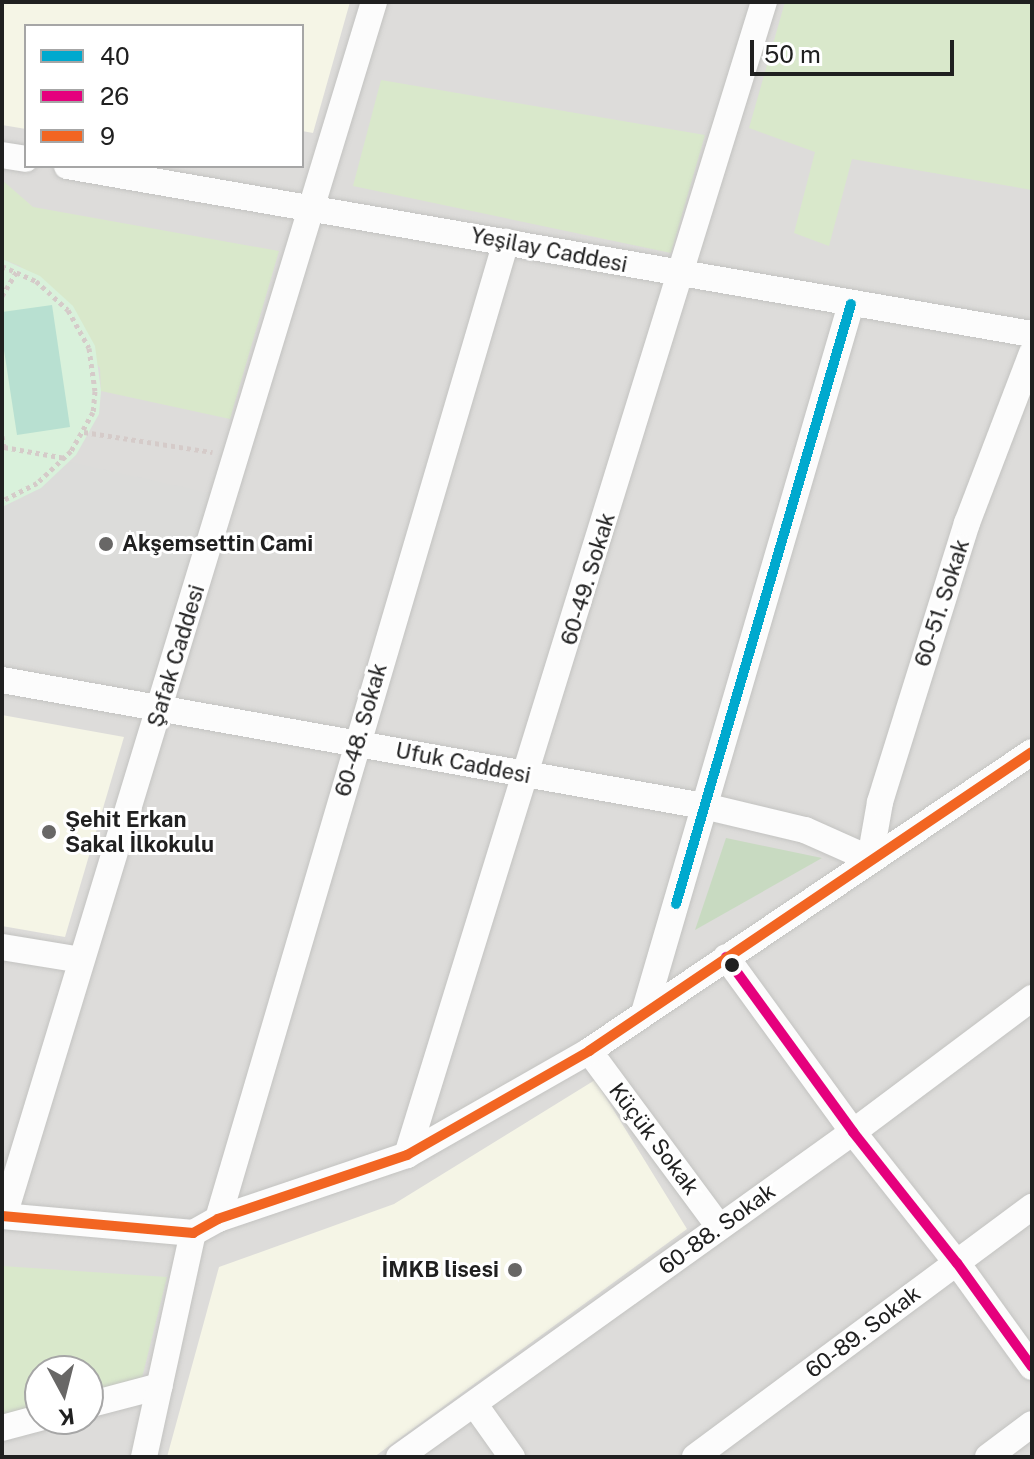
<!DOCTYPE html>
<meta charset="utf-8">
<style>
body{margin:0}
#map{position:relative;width:1034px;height:1459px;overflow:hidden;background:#edece9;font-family:"Public Sans",sans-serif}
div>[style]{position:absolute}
.residential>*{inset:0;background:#dddcda}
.education>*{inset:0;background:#f5f5e6}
.religious>*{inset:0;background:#dcdcda}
.grass>*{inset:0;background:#d9e8cb}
.forest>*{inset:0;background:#c8dac1}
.park>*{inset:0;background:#d9f1db}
.pitch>*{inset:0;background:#b8e0d1}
.path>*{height:5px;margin-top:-2.5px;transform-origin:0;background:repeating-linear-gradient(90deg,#d5cbc9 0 4px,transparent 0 8px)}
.roads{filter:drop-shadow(0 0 2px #c3c3c1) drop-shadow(0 0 2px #c3c3c1)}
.street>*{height:26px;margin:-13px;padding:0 13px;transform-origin:13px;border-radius:13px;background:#fcfcfc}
.bus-1>*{height:10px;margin:-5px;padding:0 5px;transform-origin:5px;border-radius:5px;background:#00a9ce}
.bus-2>*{height:10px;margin:-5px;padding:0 5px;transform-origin:5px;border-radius:5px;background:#e5007d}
.bus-3>*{height:10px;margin:-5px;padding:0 5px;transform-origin:5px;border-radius:5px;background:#f26522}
.dots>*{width:22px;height:22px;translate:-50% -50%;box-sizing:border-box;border:4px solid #fff;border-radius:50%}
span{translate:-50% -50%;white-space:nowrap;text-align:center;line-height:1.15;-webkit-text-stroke:6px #fff;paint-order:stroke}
.street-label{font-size:22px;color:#202020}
.poi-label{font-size:22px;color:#202020;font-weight:700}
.left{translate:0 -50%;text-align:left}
.right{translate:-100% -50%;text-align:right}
.frame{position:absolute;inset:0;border:4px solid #202020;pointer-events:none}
.legend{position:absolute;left:24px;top:24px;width:280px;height:144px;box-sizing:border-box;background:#fff;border:2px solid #a6a6a6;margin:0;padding:10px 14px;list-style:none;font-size:24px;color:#202020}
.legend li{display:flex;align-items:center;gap:16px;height:40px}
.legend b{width:40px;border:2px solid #a6a6a6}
.north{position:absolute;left:24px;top:1355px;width:80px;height:80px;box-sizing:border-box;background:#fff;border:2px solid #a6a6a6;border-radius:50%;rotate:173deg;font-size:22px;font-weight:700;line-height:32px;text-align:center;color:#202020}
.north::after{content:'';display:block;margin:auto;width:28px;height:36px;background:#686766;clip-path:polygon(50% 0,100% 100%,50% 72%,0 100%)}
.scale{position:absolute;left:750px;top:40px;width:204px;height:36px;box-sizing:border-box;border:4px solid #202020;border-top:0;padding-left:10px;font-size:24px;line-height:28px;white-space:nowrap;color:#202020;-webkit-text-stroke:6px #fff;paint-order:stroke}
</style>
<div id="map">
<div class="residential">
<i style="clip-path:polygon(evenodd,2px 2px,1032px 2px,1032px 1457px,2px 1457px,2px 2px,26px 26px,302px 26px,302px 166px,26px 166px,26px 26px,2px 2px,40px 1371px,88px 1371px,88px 1419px,40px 1419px,40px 1371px)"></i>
</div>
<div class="education">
<i style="clip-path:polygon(2px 2px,350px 2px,313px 133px,302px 131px,302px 26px,26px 26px,26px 129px,2px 125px)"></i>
<i style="clip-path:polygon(2px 715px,124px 737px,65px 937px,2px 926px)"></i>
<i style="clip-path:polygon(595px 1080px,687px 1229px,374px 1457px,167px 1457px,219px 1267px,394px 1204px)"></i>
</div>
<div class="religious">
<i style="clip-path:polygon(70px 462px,210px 493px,152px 693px,2px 660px,2px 507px,20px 500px)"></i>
</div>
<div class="grass">
<i style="clip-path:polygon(785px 2px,1032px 2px,1032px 190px,852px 159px,829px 246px,794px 233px,815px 152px,749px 128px)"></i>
<i style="clip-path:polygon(381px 80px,705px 135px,671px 253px,353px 186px)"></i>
<i style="clip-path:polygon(2px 180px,33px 207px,279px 251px,230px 419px,101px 391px,100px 368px,20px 266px,2px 259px)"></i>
<i style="clip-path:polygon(2px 1266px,167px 1277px,141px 1382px,88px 1395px,88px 1371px,40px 1371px,40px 1406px,2px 1415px)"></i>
</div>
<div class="forest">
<i style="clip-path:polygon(726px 838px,822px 858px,695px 930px)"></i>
</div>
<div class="park">
<i style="clip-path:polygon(2px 259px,40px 276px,73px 306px,95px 346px,101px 391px,99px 414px,76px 455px,41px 488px,2px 507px)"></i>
</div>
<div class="pitch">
<i style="clip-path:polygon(52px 305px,70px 427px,17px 435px,2px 337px,2px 312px)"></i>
</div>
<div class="path">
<i style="left:2px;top:266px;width:37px;rotate:24deg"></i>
<i style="left:36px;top:281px;width:43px;rotate:42.2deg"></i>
<i style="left:68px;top:310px;width:43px;rotate:61.1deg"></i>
<i style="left:89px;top:348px;width:43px;rotate:82.1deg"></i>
<i style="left:95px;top:391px;width:21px;rotate:95deg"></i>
<i style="left:93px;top:412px;width:45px;rotate:119.4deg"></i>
<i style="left:71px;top:451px;width:47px;rotate:136.7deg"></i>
<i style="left:37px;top:483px;width:39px;rotate:153deg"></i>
<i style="left:2px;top:296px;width:29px;rotate:-59deg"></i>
<i style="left:84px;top:432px;width:130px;rotate:8.9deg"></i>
<i style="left:2px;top:436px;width:11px;rotate:80deg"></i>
<i style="left:4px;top:447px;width:62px;rotate:10.2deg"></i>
</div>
<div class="roads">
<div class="street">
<i style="left:2px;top:155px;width:24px;rotate:9deg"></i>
<i style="left:67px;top:166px;width:980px;rotate:9.88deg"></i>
<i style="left:2px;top:680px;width:713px;rotate:10.18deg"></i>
<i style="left:704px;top:806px;width:104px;rotate:13.4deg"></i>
<i style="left:805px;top:830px;width:71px;rotate:24deg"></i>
<i style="left:870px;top:859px;width:58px;rotate:-80deg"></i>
<i style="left:880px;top:802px;width:292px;rotate:-72.7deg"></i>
<i style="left:967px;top:523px;width:182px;rotate:-69.1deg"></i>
<i style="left:2px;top:947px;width:80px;rotate:9.3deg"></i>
<i style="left:726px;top:957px;width:216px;rotate:54deg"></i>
<i style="left:853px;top:1132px;width:167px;rotate:51.6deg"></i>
<i style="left:957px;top:1263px;width:128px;rotate:54.2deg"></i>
<i style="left:644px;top:1013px;width:739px;rotate:-73.72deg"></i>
<i style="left:589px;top:1051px;width:219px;rotate:53.5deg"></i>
<i style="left:407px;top:1155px;width:1207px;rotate:-72.8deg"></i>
<i style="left:2px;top:1216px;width:192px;rotate:5.1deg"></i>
<i style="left:193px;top:1233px;width:29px;rotate:-29deg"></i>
<i style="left:218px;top:1219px;width:200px;rotate:-18.7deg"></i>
<i style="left:407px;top:1155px;width:210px;rotate:-29.7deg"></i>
<i style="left:589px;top:1051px;width:534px;rotate:-34.02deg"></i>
<i style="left:4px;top:1216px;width:1269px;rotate:-73.05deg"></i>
<i style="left:218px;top:1219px;width:1019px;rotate:-73.58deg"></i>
<i style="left:88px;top:1405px;width:74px;rotate:-14.8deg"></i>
<i style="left:475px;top:1405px;width:64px;rotate:54.6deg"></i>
<i style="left:2px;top:1428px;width:39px;rotate:-15deg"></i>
<i style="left:144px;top:1457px;width:229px;rotate:-77.7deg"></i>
<i style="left:399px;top:1457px;width:558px;rotate:-35.6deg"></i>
<i style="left:853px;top:1132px;width:224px;rotate:-36.8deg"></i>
<i style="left:695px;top:1457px;width:420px;rotate:-36.6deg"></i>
<i style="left:988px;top:1457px;width:55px;rotate:-36.9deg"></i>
</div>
</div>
<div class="bus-1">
<i style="left:676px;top:904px;width:625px;rotate:-73.74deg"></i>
</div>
<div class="bus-2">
<i style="left:726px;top:957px;width:216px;rotate:54deg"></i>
<i style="left:853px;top:1132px;width:167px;rotate:51.6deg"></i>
<i style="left:957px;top:1263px;width:128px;rotate:54.2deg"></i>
</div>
<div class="bus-3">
<i style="left:2px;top:1216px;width:192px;rotate:5.1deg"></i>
<i style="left:193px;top:1233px;width:29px;rotate:-29deg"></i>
<i style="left:218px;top:1219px;width:200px;rotate:-18.7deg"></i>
<i style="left:407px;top:1155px;width:210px;rotate:-29.7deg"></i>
<i style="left:589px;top:1051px;width:534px;rotate:-34.02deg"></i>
</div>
<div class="dots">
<i style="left:106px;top:544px;background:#686766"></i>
<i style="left:49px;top:832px;background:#686766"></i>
<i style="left:732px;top:965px;background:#202020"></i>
<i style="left:515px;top:1270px;background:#686766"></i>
</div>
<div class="street-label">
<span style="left:549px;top:250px;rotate:11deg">Yeşilay Caddesi</span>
<span style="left:588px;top:579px;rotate:-73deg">60-49. Sokak</span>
<span style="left:942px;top:603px;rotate:-72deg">60-51. Sokak</span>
<span style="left:176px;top:656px;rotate:-73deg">Şafak Caddesi</span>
<span style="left:361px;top:730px;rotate:-74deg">60-48. Sokak</span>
<span style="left:463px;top:763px;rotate:11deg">Ufuk Caddesi</span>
<span style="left:654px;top:1139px;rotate:53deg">Küçük Sokak</span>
<span style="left:717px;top:1229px;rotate:-36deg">60-88. Sokak</span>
<span style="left:863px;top:1332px;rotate:-37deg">60-89. Sokak</span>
</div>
<div class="poi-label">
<span class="left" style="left:122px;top:544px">Akşemsettin Cami</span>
<span class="left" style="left:65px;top:832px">Şehit Erkan<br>Sakal İlkokulu</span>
<span class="right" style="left:499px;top:1270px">İMKB lisesi</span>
</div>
<div class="frame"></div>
<ul class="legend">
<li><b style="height:10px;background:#00a9ce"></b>40</li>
<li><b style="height:10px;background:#e5007d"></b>26</li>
<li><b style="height:10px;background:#f26522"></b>9</li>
</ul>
<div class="north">K</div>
<div class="scale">50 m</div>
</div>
